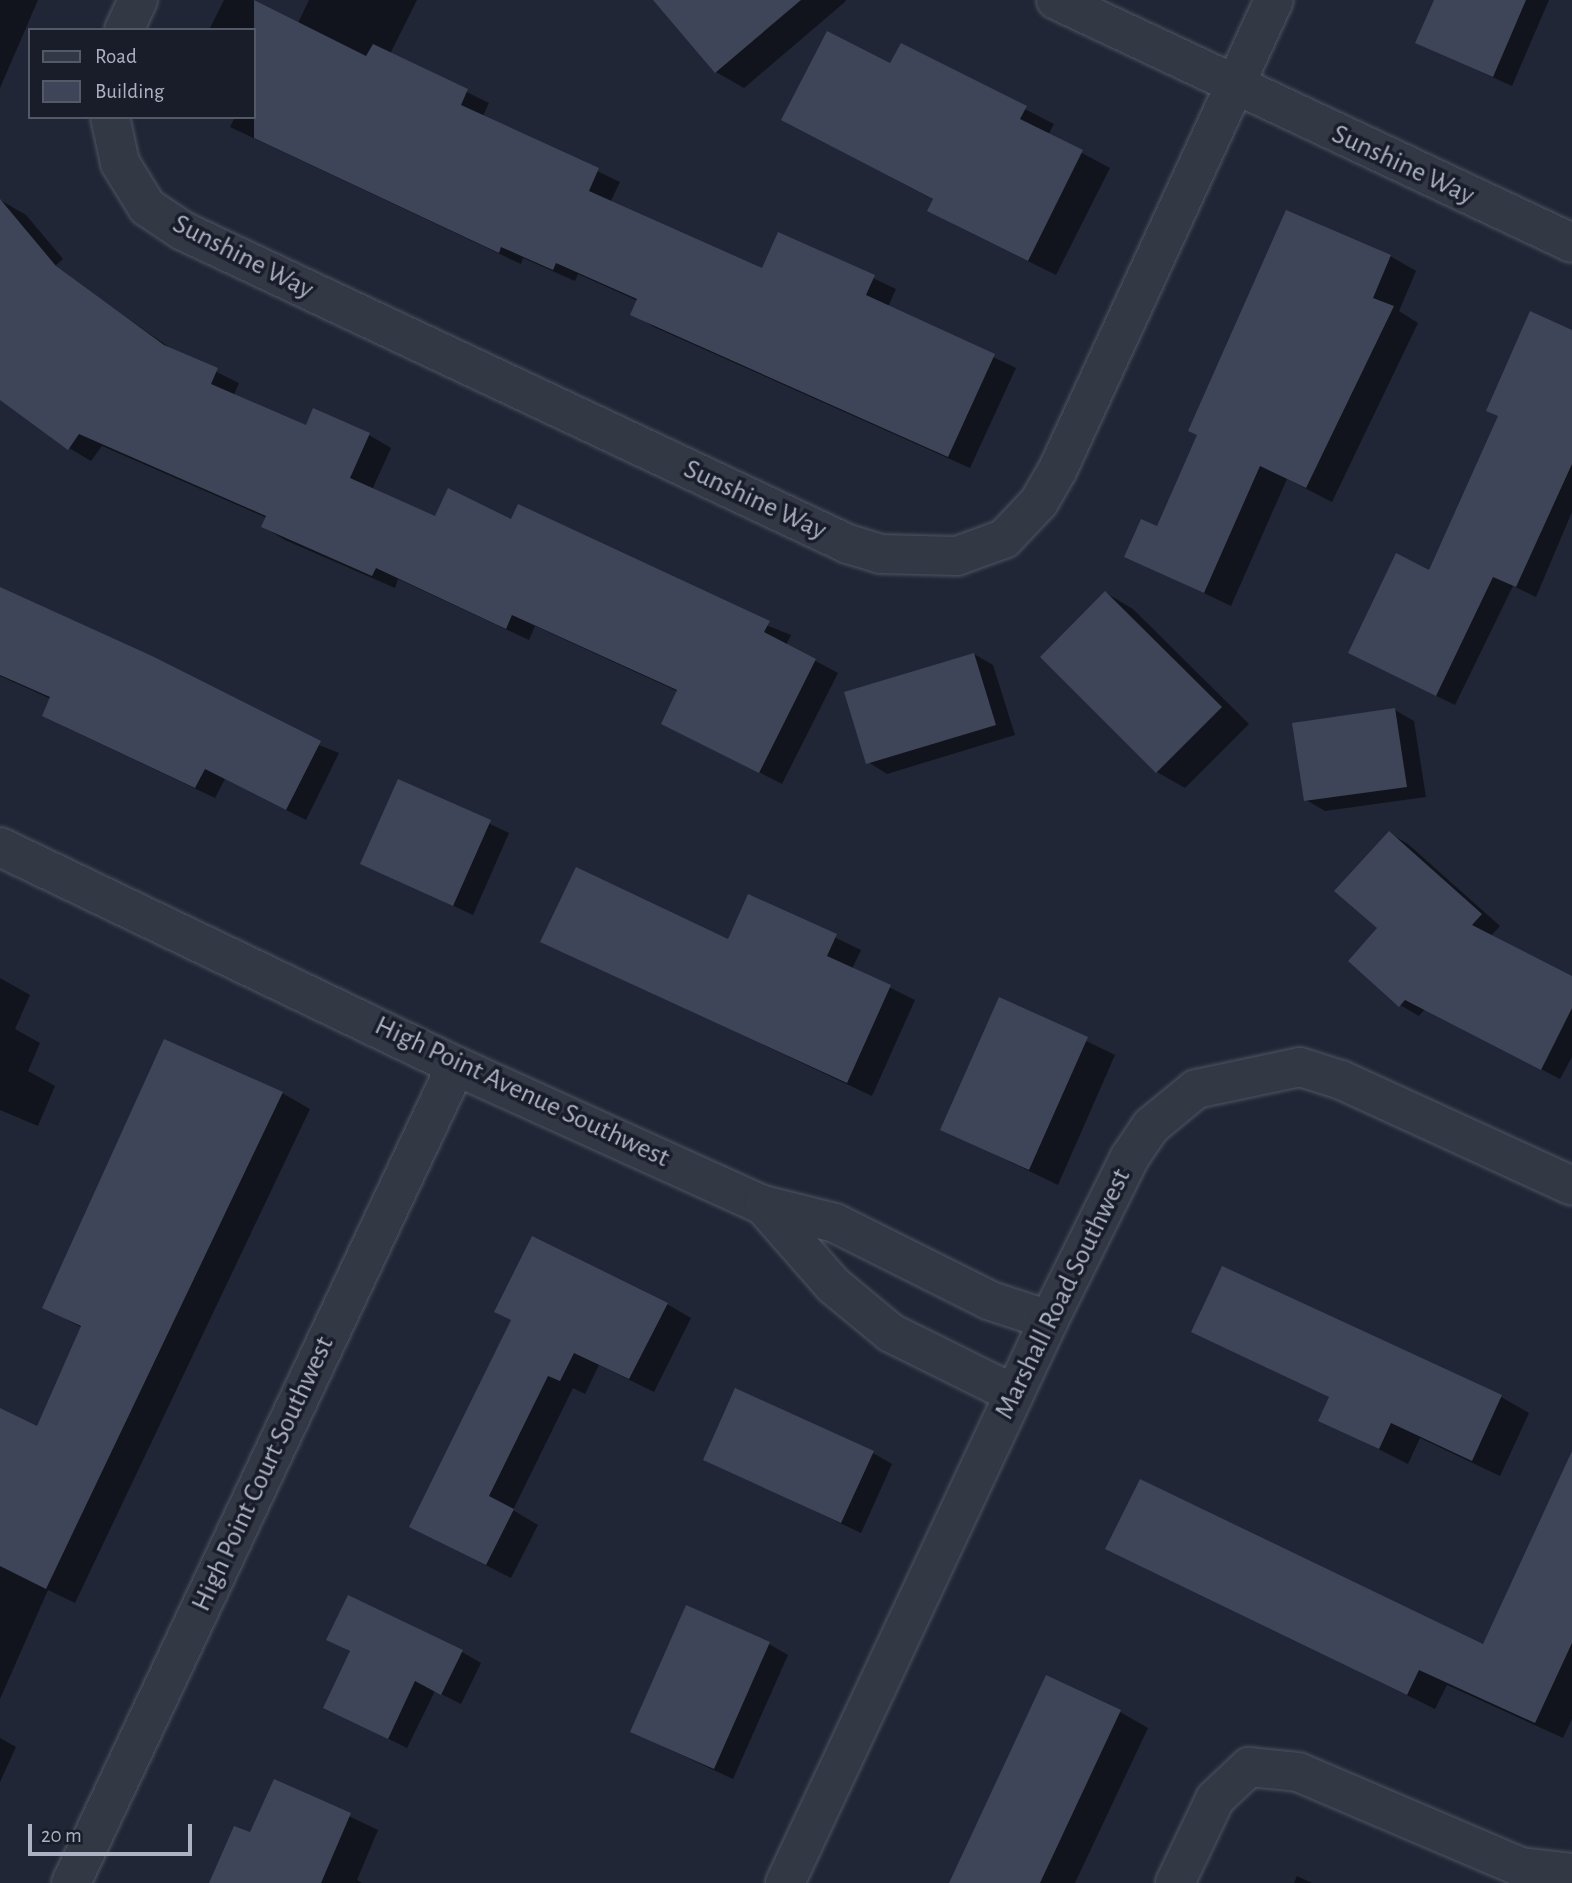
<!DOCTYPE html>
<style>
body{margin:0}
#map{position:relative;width:1572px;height:1883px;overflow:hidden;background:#202635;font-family:"Alegreya Sans",sans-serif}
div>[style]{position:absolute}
.shadow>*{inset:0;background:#0007}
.building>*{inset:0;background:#3e4558}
.roads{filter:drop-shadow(0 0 2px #505564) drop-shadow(0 0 2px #505564)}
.minor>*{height:38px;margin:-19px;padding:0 19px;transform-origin:19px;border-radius:19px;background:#333845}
span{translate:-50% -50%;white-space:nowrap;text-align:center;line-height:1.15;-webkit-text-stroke:7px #191d2a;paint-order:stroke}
.street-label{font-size:28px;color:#adb2c3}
.legend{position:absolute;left:28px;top:28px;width:228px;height:91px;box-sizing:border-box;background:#191d2a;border:2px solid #545967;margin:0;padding:9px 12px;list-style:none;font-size:21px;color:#adb2c3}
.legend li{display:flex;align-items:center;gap:14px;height:35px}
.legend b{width:35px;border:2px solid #545967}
.scale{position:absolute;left:28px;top:1824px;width:164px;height:32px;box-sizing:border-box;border:4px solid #adb2c3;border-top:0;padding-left:9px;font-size:21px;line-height:24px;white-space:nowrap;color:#adb2c3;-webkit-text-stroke:5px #191d2a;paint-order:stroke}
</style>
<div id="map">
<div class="shadow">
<i style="clip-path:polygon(0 0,38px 0,0 88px)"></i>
<i style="clip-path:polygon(224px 0,253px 0,298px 23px,309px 0,417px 0,390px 54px,489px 103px,483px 116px,620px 182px,611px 201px,763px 270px,779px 234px,896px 289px,888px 307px,1016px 368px,970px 468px,654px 327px,633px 314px,638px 301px,578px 274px,575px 281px,523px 258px,521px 264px,230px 127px,235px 117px,254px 117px,254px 30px,209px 30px)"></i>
<i style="clip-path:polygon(655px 0,845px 0,846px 1px,744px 88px,716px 72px)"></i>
<i style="clip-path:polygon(1436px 0,1549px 0,1512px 86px,1417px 43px)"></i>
<i style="clip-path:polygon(902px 46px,1054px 124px,1048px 135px,1110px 168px,1056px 275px,957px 226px,929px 210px,934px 200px,783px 120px,891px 66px)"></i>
<i style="clip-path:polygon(0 200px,26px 215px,63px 259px,0 314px)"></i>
<i style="clip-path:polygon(1390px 256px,1416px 271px,1399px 311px,1418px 323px,1332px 502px,1287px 479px,1231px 606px,1126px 556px,1158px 529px,1199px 435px)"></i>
<i style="clip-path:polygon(64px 274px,176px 352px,239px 383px,234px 395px,307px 427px,369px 435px,391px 448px,372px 490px,435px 519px,512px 521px,791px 635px,786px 645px,838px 673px,782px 784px,663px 723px,679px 692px,535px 626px,529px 640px,398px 579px,395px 588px,285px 540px,263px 527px,267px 518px,102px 446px,91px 461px,69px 448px,0 398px,0 362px)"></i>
<i style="clip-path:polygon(1572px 332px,1572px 512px,1536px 597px,1513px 586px,1455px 705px,1369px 663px,1430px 572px)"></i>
<i style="clip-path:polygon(1106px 593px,1133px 609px,1249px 724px,1185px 788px,1157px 772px)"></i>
<i style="clip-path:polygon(0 617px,339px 753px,306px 820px,225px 779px,215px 798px,63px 726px,51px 699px,0 676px)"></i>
<i style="clip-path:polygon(974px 654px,993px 665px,1015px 735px,887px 774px,868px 762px)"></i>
<i style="clip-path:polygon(1395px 710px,1414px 721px,1426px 797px,1325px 811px,1306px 800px)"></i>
<i style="clip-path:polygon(399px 781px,509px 833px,473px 915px,362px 863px)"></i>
<i style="clip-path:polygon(1389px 833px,1408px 844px,1500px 926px,1490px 937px,1572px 978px,1572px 1057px,1560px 1079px,1425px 1009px,1419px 1016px,1400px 1005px,1380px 928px)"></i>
<i style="clip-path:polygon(749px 896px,861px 950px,852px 969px,915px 1000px,872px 1096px,542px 941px,728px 941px)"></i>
<i style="clip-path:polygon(0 978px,30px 995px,15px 1029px,40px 1043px,28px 1071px,55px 1086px,38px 1126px,0 1110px)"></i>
<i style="clip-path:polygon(1000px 999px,1115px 1055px,1058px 1185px,942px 1129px)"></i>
<i style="clip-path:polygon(282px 1093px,310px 1109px,75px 1603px,48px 1590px,0 1699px,0 1427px,37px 1428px,82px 1328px,44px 1307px)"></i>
<i style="clip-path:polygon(667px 1304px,691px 1318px,654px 1392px,599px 1365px,585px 1394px,573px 1388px,513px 1510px,538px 1525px,511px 1578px,411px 1527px,512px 1321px)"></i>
<i style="clip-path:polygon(1194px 1331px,1501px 1397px,1529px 1413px,1500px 1476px,1420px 1438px,1408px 1464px,1321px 1420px,1331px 1398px)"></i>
<i style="clip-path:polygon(873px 1453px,892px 1464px,861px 1533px,705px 1459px)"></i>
<i style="clip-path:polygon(1572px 1455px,1572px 1719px,1563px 1738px,1447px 1685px,1435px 1709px,1108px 1548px,1484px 1646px)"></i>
<i style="clip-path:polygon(328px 1639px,462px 1652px,481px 1663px,461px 1704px,435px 1691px,407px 1748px,325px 1707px,351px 1652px)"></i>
<i style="clip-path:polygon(769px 1644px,788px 1655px,733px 1779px,632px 1732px)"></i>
<i style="clip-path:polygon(1120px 1712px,1148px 1728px,1075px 1883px,951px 1883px)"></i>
<i style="clip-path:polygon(0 1738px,16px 1747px,0 1782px)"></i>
<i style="clip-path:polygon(275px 1781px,378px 1830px,357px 1880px,362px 1883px,211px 1883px,251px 1834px)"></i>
<i style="clip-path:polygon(1297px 1876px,1312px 1883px,1294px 1883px)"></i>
</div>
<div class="building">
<i style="clip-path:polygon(254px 0,366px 56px,373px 44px,468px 89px,461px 105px,599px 168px,589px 191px,762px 268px,778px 232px,875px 275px,866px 295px,995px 354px,948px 457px,630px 315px,637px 299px,556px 263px,553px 270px,501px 247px,499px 253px,254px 138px)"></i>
<i style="clip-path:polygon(653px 0,801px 0,715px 73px)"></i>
<i style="clip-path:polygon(1434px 0,1526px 0,1493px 77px,1415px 43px)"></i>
<i style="clip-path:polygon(827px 31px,890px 63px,901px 43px,1027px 106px,1020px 119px,1083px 150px,1028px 261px,927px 211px,933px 199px,781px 120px)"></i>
<i style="clip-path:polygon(0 199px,56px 266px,164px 345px,218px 368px,211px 384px,306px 425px,313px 408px,370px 433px,350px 478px,435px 516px,448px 488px,511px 519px,518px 504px,770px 621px,764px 632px,816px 659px,759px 773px,661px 724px,677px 690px,512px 615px,506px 629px,376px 568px,372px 576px,261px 527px,266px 516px,79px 434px,68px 450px,0 400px)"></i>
<i style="clip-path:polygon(1286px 210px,1391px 255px,1373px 298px,1394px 306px,1306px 488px,1260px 466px,1204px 593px,1124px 557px,1141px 519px,1157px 526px,1197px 435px,1188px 431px)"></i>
<i style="clip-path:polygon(1530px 311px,1572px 330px,1572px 464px,1516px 587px,1493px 577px,1436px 696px,1348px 653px,1396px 553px,1429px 570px,1498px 416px,1486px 411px)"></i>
<i style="clip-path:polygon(0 587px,152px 656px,321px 741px,286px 810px,205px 769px,195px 788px,42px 716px,50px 697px,0 675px)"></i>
<i style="clip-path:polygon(1105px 591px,1222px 707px,1156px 773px,1040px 657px)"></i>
<i style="clip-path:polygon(974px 653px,996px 725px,866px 764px,844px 692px)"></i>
<i style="clip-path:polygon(1395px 708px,1407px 787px,1304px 801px,1292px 723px)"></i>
<i style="clip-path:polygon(398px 779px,491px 820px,453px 906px,360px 864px)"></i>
<i style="clip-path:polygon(1389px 831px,1482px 914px,1472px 925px,1572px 976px,1572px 1008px,1541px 1070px,1405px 1000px,1399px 1007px,1348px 961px,1377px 928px,1334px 891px)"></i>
<i style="clip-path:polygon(576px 867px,728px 939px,748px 894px,837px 934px,827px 956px,891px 985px,847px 1083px,540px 942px)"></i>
<i style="clip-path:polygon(999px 997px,1088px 1037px,1029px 1170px,940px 1130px)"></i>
<i style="clip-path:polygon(164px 1039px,283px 1092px,46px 1589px,0 1566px,0 1408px,37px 1426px,81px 1326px,42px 1308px)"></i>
<i style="clip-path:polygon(532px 1236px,668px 1303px,629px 1379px,574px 1353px,560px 1381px,548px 1376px,489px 1496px,514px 1509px,486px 1565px,409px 1527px,511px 1320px,494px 1312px)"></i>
<i style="clip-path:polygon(1222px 1266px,1502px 1395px,1472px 1461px,1391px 1423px,1379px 1449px,1318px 1421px,1329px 1397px,1191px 1332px)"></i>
<i style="clip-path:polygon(735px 1388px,874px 1451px,841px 1523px,703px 1460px)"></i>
<i style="clip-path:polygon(1572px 1451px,1572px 1643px,1535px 1723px,1419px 1670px,1407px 1695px,1105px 1549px,1140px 1479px,1483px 1644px)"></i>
<i style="clip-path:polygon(348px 1595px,463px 1650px,441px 1695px,415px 1681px,388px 1739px,323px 1708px,350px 1651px,326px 1640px)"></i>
<i style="clip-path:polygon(686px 1605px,770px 1642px,714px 1769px,630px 1732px)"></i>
<i style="clip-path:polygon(1046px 1675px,1121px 1710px,1040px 1883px,949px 1883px)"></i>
<i style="clip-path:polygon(274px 1779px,351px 1813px,321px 1883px,209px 1883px,234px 1826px,250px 1832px)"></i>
</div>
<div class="roads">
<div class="minor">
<i style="left:1056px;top:0;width:570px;rotate:25.22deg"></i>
<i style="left:124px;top:30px;width:33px;rotate:-65deg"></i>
<i style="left:110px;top:117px;width:47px;rotate:77.7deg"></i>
<i style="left:120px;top:163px;width:52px;rotate:58.5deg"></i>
<i style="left:147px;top:207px;width:43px;rotate:33.7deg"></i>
<i style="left:183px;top:231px;width:735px;rotate:25.21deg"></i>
<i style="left:848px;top:544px;width:34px;rotate:17deg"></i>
<i style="left:880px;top:554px;width:77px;rotate:1.5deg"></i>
<i style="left:957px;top:556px;width:50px;rotate:-19.9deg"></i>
<i style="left:1004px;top:539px;width:51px;rotate:-46.6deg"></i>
<i style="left:1039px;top:502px;width:38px;rotate:-60deg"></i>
<i style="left:1058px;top:469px;width:516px;rotate:-65.27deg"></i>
<i style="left:0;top:847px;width:506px;rotate:25.65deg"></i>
<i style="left:456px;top:1066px;width:337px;rotate:24.4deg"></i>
<i style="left:763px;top:1205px;width:74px;rotate:14deg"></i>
<i style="left:835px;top:1223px;width:174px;rotate:26.6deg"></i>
<i style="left:991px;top:1301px;width:61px;rotate:18.1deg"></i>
<i style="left:763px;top:1205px;width:106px;rotate:48.8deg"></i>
<i style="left:833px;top:1285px;width:75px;rotate:39.6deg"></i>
<i style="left:891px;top:1333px;width:137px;rotate:26.4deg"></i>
<i style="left:71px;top:1883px;width:903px;rotate:-64.77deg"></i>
<i style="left:785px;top:1883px;width:622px;rotate:-64.88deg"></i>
<i style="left:1049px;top:1320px;width:182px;rotate:-63.6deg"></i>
<i style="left:1130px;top:1157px;width:37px;rotate:-56deg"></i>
<i style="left:1151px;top:1126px;width:58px;rotate:-39.4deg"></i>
<i style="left:1196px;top:1089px;width:106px;rotate:-11.9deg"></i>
<i style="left:1300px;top:1067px;width:43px;rotate:17.6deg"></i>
<i style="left:1341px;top:1080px;width:254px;rotate:24.6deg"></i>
<i style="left:1175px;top:1883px;width:93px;rotate:-64.5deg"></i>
<i style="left:1215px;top:1799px;width:47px;rotate:-43.3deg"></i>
<i style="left:1249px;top:1767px;width:49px;rotate:5.8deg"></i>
<i style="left:1298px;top:1772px;width:242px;rotate:23.1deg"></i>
<i style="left:1521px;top:1867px;width:51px;rotate:6.7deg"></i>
</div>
</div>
<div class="street-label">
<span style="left:1403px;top:165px;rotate:25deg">Sunshine Way</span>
<span style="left:243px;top:257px;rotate:27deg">Sunshine Way</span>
<span style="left:755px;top:500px;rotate:25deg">Sunshine Way</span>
<span style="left:522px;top:1092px;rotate:25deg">High Point Avenue Southwest</span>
<span style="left:1063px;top:1294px;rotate:-64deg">Marshall Road Southwest</span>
<span style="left:263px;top:1474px;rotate:-65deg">High Point Court Southwest</span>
</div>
<ul class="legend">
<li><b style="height:9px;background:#333845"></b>Road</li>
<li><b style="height:19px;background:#3e4558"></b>Building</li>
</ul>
<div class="scale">20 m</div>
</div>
